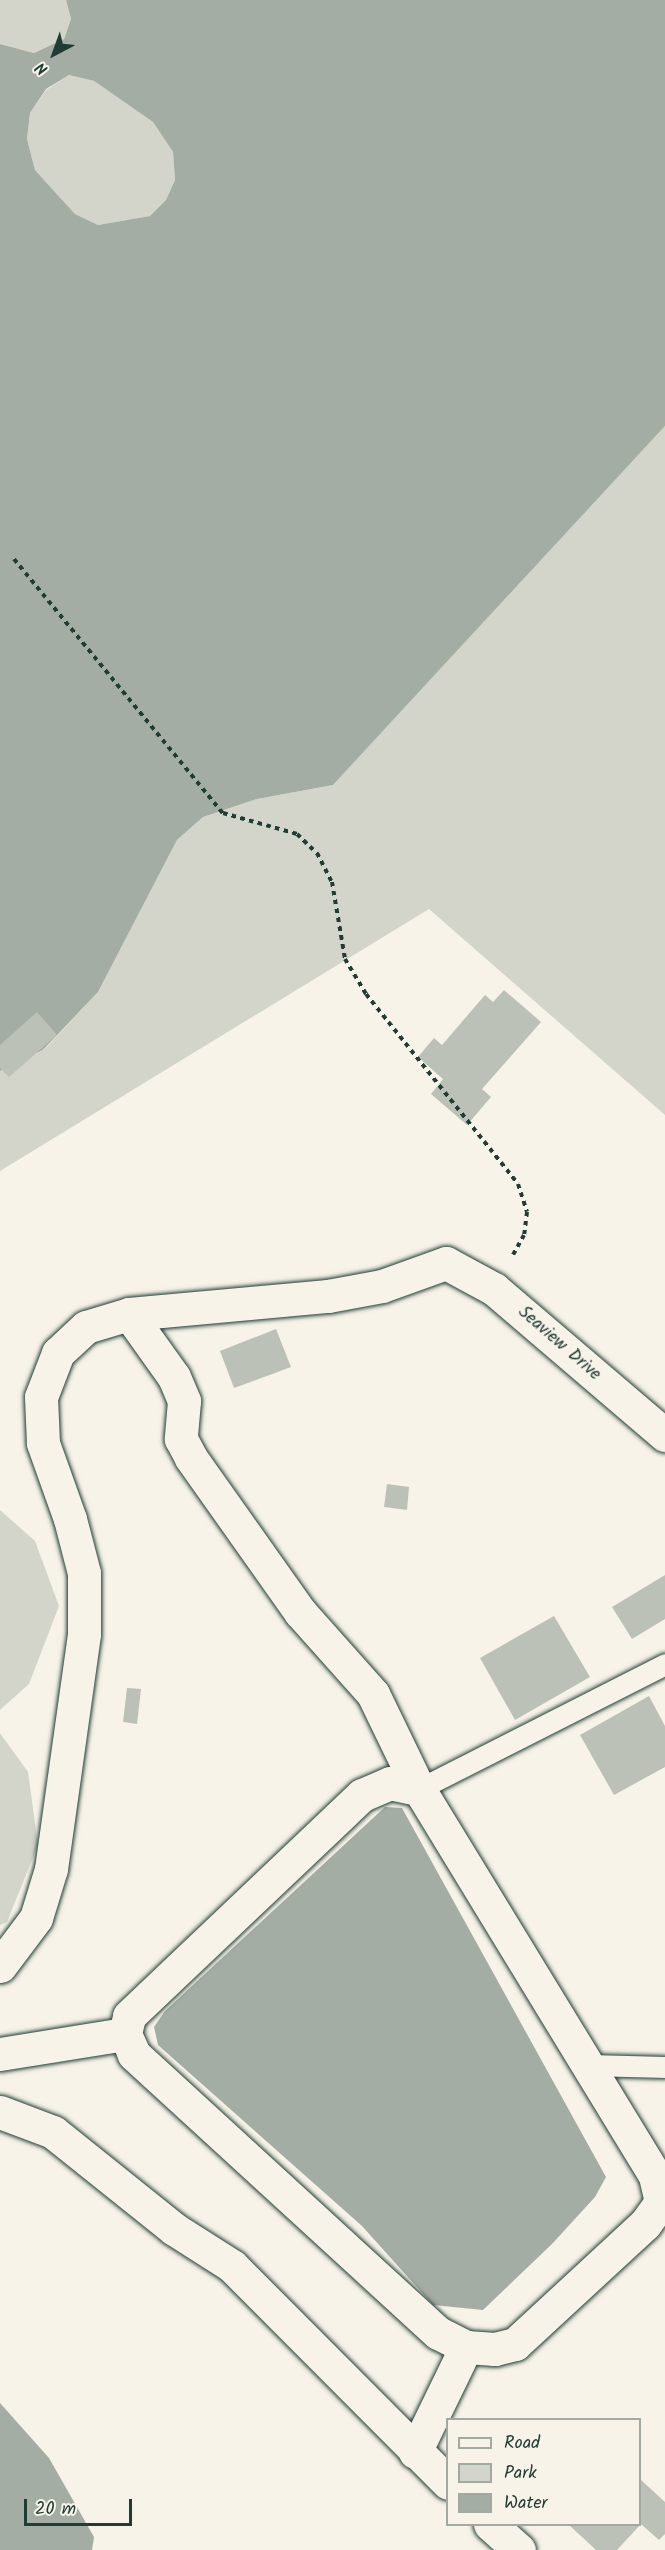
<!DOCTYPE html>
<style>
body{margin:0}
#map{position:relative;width:665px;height:2550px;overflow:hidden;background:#f7f3e8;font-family:Kalam,sans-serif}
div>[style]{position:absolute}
.green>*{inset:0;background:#d3d5ca}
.water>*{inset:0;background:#a4ada3}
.building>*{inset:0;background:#bbc1b6}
.path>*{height:4px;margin-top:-2px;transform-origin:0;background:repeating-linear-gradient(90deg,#1f3d34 0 4.5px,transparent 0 9px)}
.roads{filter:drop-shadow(0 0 2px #1f3d34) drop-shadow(0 0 2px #1f3d34)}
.service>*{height:21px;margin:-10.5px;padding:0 10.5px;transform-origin:10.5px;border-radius:10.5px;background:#f7f3e8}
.minor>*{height:33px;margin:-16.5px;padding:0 16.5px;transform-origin:16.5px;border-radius:16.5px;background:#f7f3e8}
span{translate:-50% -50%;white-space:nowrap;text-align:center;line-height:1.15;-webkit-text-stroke:5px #f7f3e8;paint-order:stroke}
.street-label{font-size:18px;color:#1f3d34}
.legend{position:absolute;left:446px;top:2418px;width:195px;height:108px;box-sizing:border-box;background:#f7f3e8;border:2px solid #a1aaa0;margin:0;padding:8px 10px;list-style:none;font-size:18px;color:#1f3d34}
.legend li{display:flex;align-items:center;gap:12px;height:30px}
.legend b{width:30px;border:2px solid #a1aaa0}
.north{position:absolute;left:24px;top:24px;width:60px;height:60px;-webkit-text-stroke:4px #f7f3e8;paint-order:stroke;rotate:221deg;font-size:16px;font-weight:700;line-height:24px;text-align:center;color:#1f3d34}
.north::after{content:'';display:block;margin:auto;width:21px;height:27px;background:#1f3d34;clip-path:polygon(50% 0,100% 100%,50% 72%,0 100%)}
.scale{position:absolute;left:24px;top:2499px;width:108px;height:27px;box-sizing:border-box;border:3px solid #1f3d34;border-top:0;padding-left:8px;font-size:18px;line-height:21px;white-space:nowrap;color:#1f3d34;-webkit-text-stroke:4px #f7f3e8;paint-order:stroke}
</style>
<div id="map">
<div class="green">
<i style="clip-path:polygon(0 0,66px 0,71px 19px,64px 39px,34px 53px,0 44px)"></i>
<i style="clip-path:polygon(69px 75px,94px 81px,153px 122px,173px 152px,175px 180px,166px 200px,150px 216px,98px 225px,75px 214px,35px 170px,27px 139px,30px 113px,46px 90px)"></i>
<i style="clip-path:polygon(665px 426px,665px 1115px,429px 909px,0 1171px,0 1071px,44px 1050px,98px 992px,177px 840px,203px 817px,257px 799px,333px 785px)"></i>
<i style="clip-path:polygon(0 1510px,35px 1541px,59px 1606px,29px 1684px,0 1710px)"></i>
<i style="clip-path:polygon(0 1733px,28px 1772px,38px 1845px,7px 1922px,0 1925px)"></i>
</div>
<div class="water">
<i style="clip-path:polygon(evenodd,66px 0,665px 0,665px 426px,333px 785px,257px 799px,203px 817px,177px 840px,98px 992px,43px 1050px,0 1071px,0 44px,34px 53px,64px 39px,71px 19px,66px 0,69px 75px,94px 81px,153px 122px,173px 152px,175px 180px,166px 200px,150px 216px,98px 225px,75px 214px,35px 170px,27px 139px,30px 113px,46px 89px,69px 75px)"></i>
<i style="clip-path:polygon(385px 1807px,402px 1808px,606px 2177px,595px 2197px,552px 2244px,483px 2310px,433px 2305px,362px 2226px,158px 2045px,154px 2027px,165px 2011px)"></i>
<i style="clip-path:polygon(0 2403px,49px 2458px,94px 2537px,92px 2550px,0 2550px)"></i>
</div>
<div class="building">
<i style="clip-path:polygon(504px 990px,541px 1022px,482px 1089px,491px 1097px,467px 1125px,431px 1094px,443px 1079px,418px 1057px,434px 1038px,442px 1045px,485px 995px,493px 1002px)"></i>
<i style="clip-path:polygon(37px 1012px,57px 1035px,9px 1077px,0 1068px,0 1045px)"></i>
<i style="clip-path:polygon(276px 1329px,291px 1367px,234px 1388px,220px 1351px)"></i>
<i style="clip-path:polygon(387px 1484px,409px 1487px,407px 1510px,384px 1507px)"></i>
<i style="clip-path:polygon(665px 1575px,665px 1619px,632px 1639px,612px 1607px)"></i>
<i style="clip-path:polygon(554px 1616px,590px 1677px,515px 1720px,480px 1658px)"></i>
<i style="clip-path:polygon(127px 1688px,141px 1689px,137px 1724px,123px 1722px)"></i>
<i style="clip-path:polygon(649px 1696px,665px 1726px,665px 1767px,614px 1795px,580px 1735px)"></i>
<i style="clip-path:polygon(640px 2479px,665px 2502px,665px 2534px,659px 2540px,641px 2524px,617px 2550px,596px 2550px,568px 2524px,640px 2524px)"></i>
</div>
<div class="path">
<i style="left:14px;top:559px;width:329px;rotate:50.6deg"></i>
<i style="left:223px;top:813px;width:77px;rotate:15.8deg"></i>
<i style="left:297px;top:834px;width:28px;rotate:44deg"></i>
<i style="left:317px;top:853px;width:33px;rotate:63deg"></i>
<i style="left:332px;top:882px;width:78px;rotate:80.4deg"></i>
<i style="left:345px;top:959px;width:41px;rotate:59deg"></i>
<i style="left:366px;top:994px;width:243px;rotate:51.3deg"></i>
<i style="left:518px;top:1184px;width:29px;rotate:72deg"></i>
<i style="left:527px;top:1212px;width:23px;rotate:97deg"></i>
<i style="left:524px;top:1235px;width:26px;rotate:119deg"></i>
</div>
<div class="roads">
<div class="service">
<i style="left:419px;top:1789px;width:276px;rotate:-26.9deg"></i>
<i style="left:590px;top:2065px;width:75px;rotate:1.5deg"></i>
</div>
<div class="minor">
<i style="left:129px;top:1314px;width:77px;rotate:54.5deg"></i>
<i style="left:174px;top:1377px;width:26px;rotate:67deg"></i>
<i style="left:184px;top:1401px;width:38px;rotate:95deg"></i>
<i style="left:181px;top:1439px;width:21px;rotate:62deg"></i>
<i style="left:191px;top:1458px;width:189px;rotate:54.7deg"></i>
<i style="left:300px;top:1612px;width:110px;rotate:48.3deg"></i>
<i style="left:373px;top:1694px;width:106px;rotate:64.2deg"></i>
<i style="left:390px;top:1783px;width:30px;rotate:12deg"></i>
<i style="left:419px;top:1789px;width:453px;rotate:58.6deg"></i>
<i style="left:655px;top:2176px;width:27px;rotate:77deg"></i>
<i style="left:661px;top:2202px;width:27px;rotate:126deg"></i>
<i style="left:645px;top:2224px;width:177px;rotate:137.3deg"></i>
<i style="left:515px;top:2344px;width:21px;rotate:166deg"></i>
<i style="left:495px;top:2349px;width:29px;rotate:-176deg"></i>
<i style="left:466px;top:2347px;width:31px;rotate:-153deg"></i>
<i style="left:438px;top:2333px;width:413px;rotate:-137.5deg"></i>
<i style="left:134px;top:2054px;width:22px;rotate:-114deg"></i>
<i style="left:125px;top:2034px;width:18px;rotate:-77deg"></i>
<i style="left:129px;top:2016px;width:321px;rotate:-43.5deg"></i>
<i style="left:362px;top:1795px;width:30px;rotate:-23deg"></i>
<i style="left:0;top:1966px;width:60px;rotate:-53.1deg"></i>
<i style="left:36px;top:1918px;width:51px;rotate:-73deg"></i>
<i style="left:51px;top:1869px;width:237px;rotate:-82deg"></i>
<i style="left:84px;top:1634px;width:61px;rotate:-90deg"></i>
<i style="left:84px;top:1573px;width:56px;rotate:-104.5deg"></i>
<i style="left:70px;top:1519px;width:81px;rotate:-109.6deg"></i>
<i style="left:43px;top:1443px;width:46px;rotate:-92.5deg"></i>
<i style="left:41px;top:1397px;width:47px;rotate:-68.9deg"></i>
<i style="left:58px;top:1353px;width:38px;rotate:-43deg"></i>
<i style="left:86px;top:1327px;width:45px;rotate:-16.8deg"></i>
<i style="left:129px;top:1314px;width:200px;rotate:-5.2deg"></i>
<i style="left:328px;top:1296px;width:55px;rotate:-10.5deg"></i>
<i style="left:382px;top:1286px;width:68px;rotate:-19.8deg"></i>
<i style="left:446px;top:1263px;width:55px;rotate:28.4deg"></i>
<i style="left:494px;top:1289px;width:225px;rotate:40.5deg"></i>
<i style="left:0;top:2054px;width:127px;rotate:-9.1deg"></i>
<i style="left:0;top:2112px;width:57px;rotate:20.7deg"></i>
<i style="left:53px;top:2132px;width:155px;rotate:38.7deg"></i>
<i style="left:174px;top:2229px;width:69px;rotate:32.5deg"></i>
<i style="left:232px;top:2266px;width:306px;rotate:45.1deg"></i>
<i style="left:415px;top:2452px;width:117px;rotate:-64.1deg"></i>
<i style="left:490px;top:2524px;width:39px;rotate:42deg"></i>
</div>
</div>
<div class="street-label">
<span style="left:559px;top:1344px;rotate:41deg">Seaview Drive</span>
</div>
<ul class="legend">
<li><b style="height:8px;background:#f7f3e8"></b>Road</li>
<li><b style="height:16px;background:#d3d5ca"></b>Park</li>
<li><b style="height:16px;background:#a4ada3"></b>Water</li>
</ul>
<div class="north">N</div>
<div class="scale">20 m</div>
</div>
